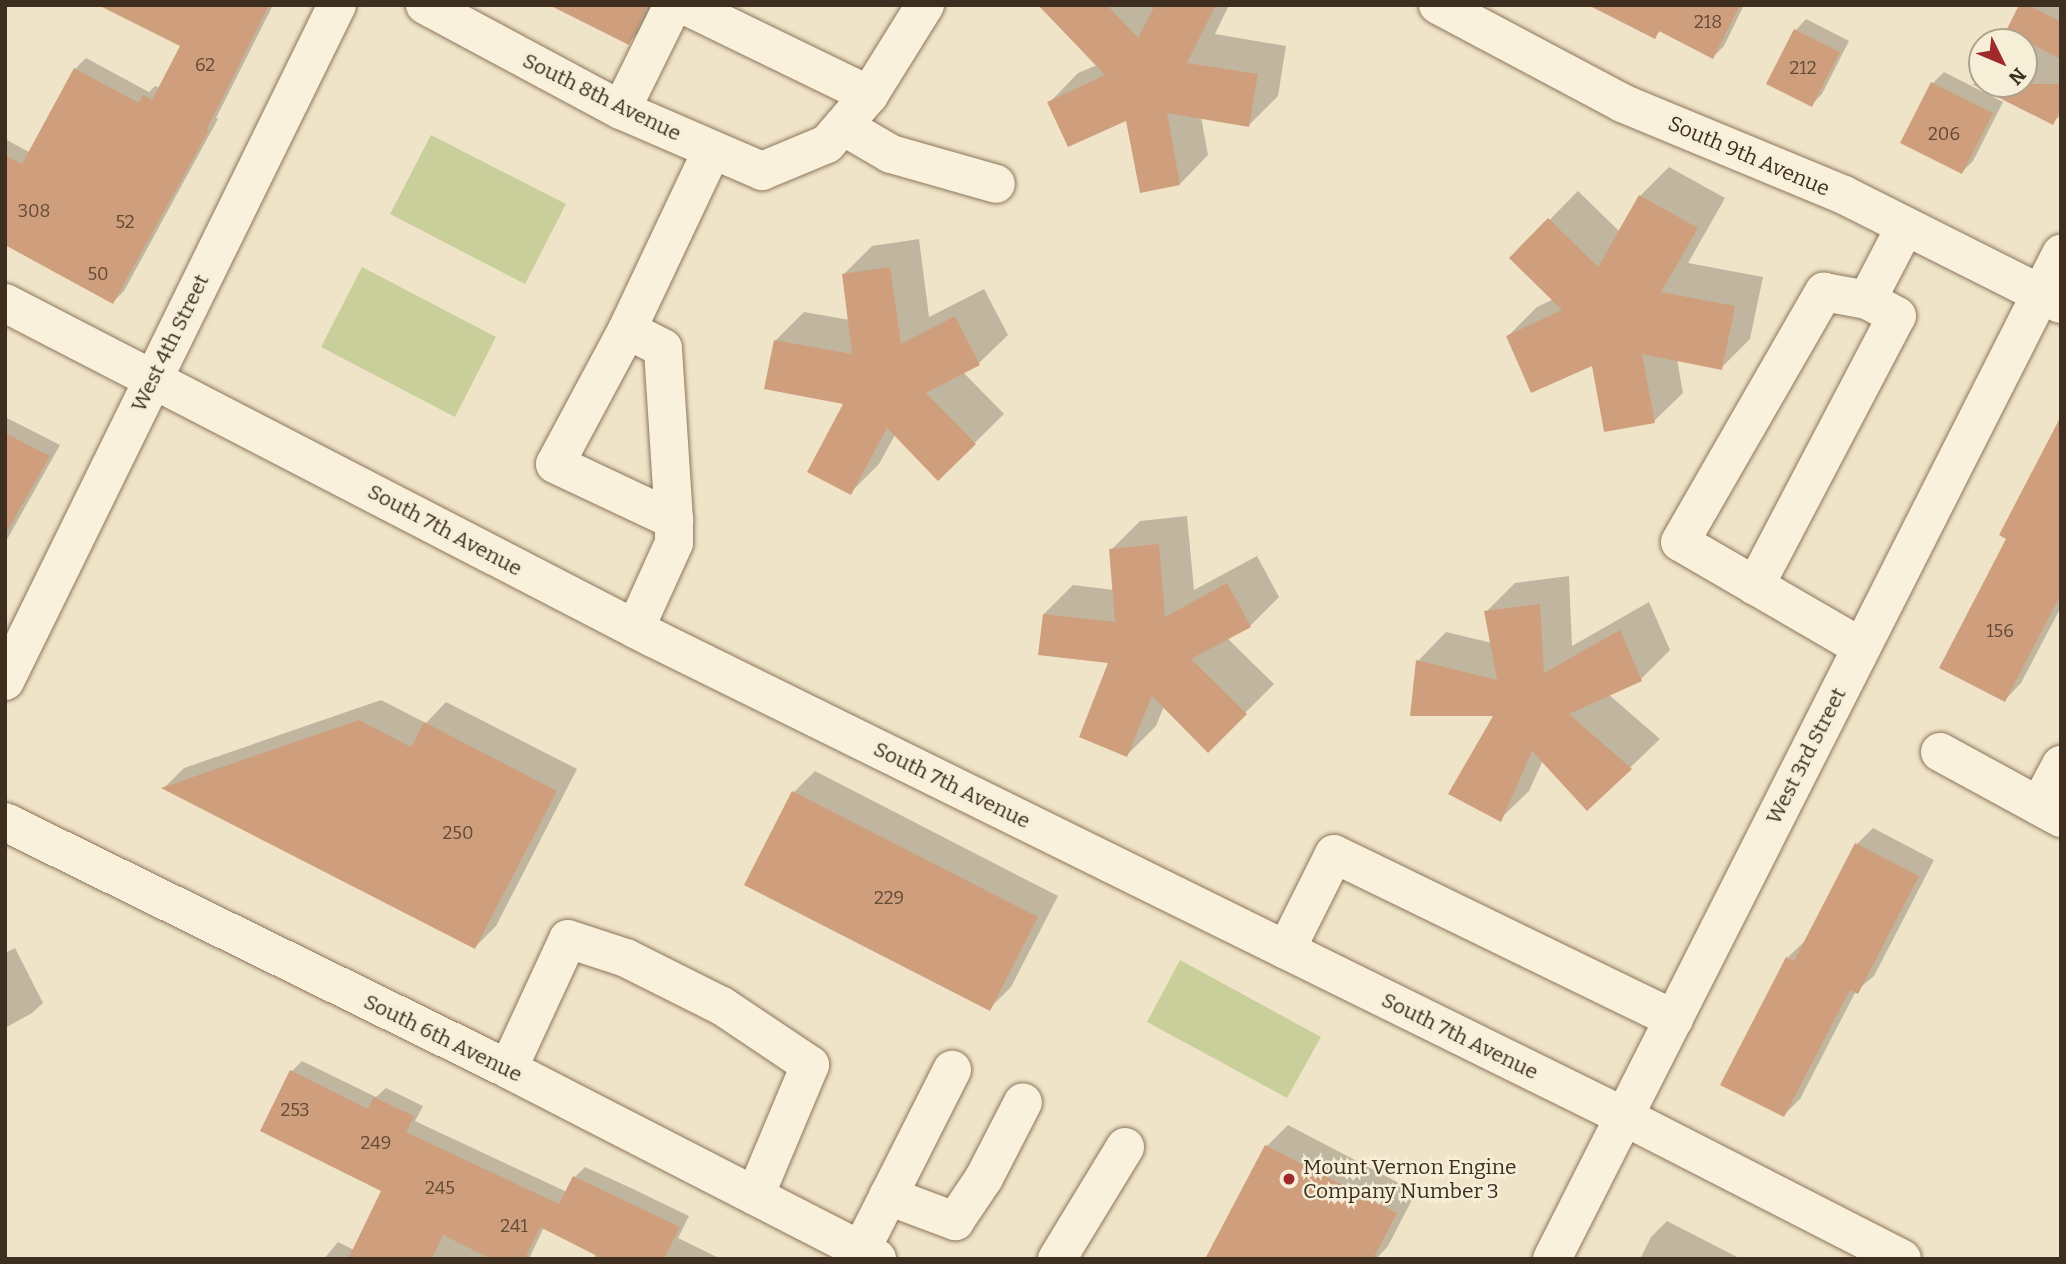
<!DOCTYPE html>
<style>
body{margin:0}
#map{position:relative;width:2066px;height:1264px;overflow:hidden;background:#f0e4c8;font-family:Bitter,serif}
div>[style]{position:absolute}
.green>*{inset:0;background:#c9cf9b}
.shadow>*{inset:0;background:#0003}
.building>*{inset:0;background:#cf9f7d}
.roads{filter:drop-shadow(0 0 2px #8d765c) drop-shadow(0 0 2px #8d765c)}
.minor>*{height:38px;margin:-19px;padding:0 19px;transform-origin:19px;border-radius:19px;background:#faf1dc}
.dots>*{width:19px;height:19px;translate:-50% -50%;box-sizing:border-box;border:4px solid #f7eed8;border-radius:50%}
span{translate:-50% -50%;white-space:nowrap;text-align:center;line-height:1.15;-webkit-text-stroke:5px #f7eed8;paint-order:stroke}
.number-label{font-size:18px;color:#624a37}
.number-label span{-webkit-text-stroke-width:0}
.street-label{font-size:21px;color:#3d2e20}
.poi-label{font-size:21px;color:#3d2e20}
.left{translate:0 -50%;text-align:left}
.frame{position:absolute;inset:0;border:7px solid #3d2e20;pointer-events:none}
.north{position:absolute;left:1968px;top:28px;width:70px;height:70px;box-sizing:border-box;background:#f7eed8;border:2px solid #ada18e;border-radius:50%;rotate:133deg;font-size:19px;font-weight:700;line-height:28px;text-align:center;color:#3d2e20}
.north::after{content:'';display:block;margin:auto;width:24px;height:32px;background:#9e2a2b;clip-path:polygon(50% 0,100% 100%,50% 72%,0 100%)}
</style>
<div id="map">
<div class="green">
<i style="clip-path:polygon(431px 135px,566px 204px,525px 284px,390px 214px)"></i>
<i style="clip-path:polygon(362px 267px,496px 337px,455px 417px,321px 347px)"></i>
<i style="clip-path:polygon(1180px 960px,1321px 1037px,1287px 1098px,1147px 1022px)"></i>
</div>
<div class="shadow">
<i style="clip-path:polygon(102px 5px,273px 5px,216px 118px,218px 119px,124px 291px,113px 302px,5px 243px,5px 139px,29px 152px,75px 69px,86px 58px,149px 92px,155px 86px,160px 88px,183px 46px)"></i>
<i style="clip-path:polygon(552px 5px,658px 5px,649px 22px,628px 43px)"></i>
<i style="clip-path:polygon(1064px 5px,1229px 5px,1215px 34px,1286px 46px,1278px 96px,1249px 125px,1201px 117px,1208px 155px,1180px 184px,1127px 118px,1050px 102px,1078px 73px,1097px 65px)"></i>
<i style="clip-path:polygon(1625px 5px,1744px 5px,1724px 46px,1713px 57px,1661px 30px,1654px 37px)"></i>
<i style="clip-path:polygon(2021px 5px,2061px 5px,2061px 114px,2053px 123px,2008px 84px,2024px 84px,2024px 52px,2030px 41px)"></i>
<i style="clip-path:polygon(1806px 19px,1849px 41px,1822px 94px,1811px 105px,1796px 30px)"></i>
<i style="clip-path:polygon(1944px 72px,2003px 102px,1973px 161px,1962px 172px,1933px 83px)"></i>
<i style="clip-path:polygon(1669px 167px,1725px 198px,1688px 263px,1763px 277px,1750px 339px,1721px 368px,1677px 359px,1683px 393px,1654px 421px,1594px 363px,1508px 336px,1537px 307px,1554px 299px,1512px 258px,1578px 191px,1620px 232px,1640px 196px)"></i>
<i style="clip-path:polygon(919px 239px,929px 317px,984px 289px,1008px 335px,979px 363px,963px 372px,1004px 414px,938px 479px,895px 435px,879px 464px,850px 493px,846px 403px,775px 341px,804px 312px,850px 320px,843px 275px,872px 246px)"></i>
<i style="clip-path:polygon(5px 417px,60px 445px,5px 543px)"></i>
<i style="clip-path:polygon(2061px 420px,2061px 607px,2021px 683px,2005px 700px,2008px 538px)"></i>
<i style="clip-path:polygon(1187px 516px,1194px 590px,1257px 556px,1279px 597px,1250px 626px,1227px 638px,1274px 684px,1208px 750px,1164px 706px,1156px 726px,1127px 755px,1110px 661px,1044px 614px,1073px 585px,1114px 590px,1111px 550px,1140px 521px)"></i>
<i style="clip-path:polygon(1569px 576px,1572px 646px,1649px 602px,1670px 650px,1641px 679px,1608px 694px,1660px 739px,1587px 809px,1543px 760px,1529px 791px,1500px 819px,1496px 715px,1418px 661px,1446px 632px,1492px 643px,1486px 612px,1515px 583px)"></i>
<i style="clip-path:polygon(381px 700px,426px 723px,446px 702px,577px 769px,496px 926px,475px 947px,164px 788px,184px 768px)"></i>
<i style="clip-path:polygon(815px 771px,1058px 896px,1011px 987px,989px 1009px,794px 792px)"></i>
<i style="clip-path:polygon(1873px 828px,1934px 860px,1874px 976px,1856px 991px,1800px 1099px,1784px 1115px,1787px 958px,1804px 942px,1857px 844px)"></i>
<i style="clip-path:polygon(15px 948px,43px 1003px,32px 1013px,5px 1028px,5px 953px)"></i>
<i style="clip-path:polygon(302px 1061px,376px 1097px,386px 1088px,423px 1106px,415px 1121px,567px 1192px,575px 1177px,585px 1167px,631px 1188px,689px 1216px,678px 1238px,721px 1259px,594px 1259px,596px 1253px,544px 1227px,529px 1259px,489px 1256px,488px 1259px,324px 1259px,338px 1242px,354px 1250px,383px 1190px,292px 1071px)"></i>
<i style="clip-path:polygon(1288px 1125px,1416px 1192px,1388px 1246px,1376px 1259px,1207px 1259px,1267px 1146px)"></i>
<i style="clip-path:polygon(1667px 1221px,1741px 1259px,1640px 1259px,1651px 1237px)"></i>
</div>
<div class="building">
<i style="clip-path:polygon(98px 5px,269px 5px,207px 129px,209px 130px,113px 304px,5px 245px,5px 155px,22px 164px,74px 68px,139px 103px,143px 95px,152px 100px,180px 46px)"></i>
<i style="clip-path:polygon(549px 5px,648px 5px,629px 45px)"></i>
<i style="clip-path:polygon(1038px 5px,1107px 5px,1138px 38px,1155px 5px,1216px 5px,1187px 63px,1258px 74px,1249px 127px,1167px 113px,1180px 185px,1140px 193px,1126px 121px,1068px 147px,1047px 102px,1105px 75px)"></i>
<i style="clip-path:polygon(1588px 5px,1740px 5px,1713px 59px,1659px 31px,1655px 39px)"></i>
<i style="clip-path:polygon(2019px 5px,2028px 5px,2061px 22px,2061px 59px,2006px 31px)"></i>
<i style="clip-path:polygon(1794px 29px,1840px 52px,1812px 107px,1766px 84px)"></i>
<i style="clip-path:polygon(1931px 82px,1993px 113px,1962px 174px,1900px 143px)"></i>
<i style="clip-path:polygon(1972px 84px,2061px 84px,2061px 109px,2053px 125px)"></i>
<i style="clip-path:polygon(1639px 195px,1698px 228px,1661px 292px,1735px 306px,1722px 370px,1642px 354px,1655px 423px,1604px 432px,1592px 366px,1531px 393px,1506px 336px,1562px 310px,1509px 258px,1548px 218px,1598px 267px)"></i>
<i style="clip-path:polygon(890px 267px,901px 344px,955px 316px,980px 365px,926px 393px,976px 444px,938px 481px,887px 428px,851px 495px,807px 472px,843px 404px,764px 389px,774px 340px,852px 354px,842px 274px)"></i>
<i style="clip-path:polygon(2061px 416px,2061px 594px,2005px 702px,1939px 668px,2006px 539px,1999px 535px)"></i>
<i style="clip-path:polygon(5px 433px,50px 456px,5px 535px)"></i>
<i style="clip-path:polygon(1159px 544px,1165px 617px,1227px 583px,1251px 627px,1191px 659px,1247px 714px,1208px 753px,1152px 696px,1127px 757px,1079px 737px,1108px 663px,1038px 655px,1043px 614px,1115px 622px,1109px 549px)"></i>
<i style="clip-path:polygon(1540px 604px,1544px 673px,1620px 630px,1642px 681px,1569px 714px,1632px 769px,1587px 811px,1532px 751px,1501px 822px,1448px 794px,1493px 716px,1410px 716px,1416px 660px,1497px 680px,1484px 611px)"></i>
<i style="clip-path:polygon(359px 720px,411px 747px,424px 722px,557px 791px,475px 949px,161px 788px)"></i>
<i style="clip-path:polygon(792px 791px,1038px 917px,990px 1011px,744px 885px)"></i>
<i style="clip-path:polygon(1855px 843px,1919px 876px,1858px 994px,1850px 990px,1784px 1117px,1720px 1085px,1786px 957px,1794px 961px)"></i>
<i style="clip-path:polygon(290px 1070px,368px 1109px,374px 1097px,414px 1116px,406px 1132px,559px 1204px,573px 1176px,680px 1227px,664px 1259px,603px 1259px,540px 1227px,525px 1259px,491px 1259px,443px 1235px,432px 1259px,348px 1259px,381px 1191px,260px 1131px)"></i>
<i style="clip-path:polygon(1265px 1145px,1397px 1213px,1373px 1259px,1205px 1259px)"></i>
</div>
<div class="roads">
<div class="minor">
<i style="left:425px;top:5px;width:222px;rotate:28.2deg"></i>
<i style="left:621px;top:110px;width:154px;rotate:23.4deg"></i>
<i style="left:762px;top:171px;width:70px;rotate:-22.6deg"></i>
<i style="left:827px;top:144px;width:65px;rotate:-49.4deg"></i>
<i style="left:869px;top:95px;width:106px;rotate:-58.1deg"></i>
<i style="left:684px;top:5px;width:206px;rotate:25.9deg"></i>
<i style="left:1438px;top:5px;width:208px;rotate:28deg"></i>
<i style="left:1622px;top:103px;width:240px;rotate:22.5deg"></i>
<i style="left:1844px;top:195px;width:243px;rotate:26.7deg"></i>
<i style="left:621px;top:110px;width:117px;rotate:-63.7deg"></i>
<i style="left:843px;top:126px;width:56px;rotate:30.3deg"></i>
<i style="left:891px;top:154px;width:109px;rotate:15.9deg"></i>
<i style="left:5px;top:303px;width:729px;rotate:27.34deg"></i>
<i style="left:653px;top:638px;width:1084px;rotate:26.23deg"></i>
<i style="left:1625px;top:1117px;width:311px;rotate:27.1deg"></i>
<i style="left:627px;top:330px;width:199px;rotate:-64.7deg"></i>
<i style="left:1755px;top:586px;width:305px;rotate:-62.3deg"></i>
<i style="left:1897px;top:316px;width:34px;rotate:-152deg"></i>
<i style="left:1867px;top:300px;width:82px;rotate:-62.5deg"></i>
<i style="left:635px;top:629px;width:94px;rotate:-65.6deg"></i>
<i style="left:674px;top:543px;width:23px;rotate:-90deg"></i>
<i style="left:674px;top:520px;width:172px;rotate:-93.7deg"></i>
<i style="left:663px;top:348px;width:40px;rotate:-153.4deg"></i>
<i style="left:627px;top:330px;width:152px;rotate:118.2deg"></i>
<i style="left:555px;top:464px;width:132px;rotate:25.2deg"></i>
<i style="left:1861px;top:647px;width:209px;rotate:-149.9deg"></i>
<i style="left:1680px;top:542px;width:289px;rotate:-60.1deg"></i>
<i style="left:1824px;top:292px;width:44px;rotate:10.5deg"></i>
<i style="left:5px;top:681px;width:753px;rotate:-63.84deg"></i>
<i style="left:1940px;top:752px;width:138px;rotate:28.6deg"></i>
<i style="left:2039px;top:806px;width:47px;rotate:-61.8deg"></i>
<i style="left:5px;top:822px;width:560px;rotate:26.15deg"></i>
<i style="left:508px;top:1069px;width:415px;rotate:27.2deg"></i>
<i style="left:1286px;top:950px;width:107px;rotate:-63.4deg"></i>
<i style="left:1334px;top:854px;width:378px;rotate:25.9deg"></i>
<i style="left:508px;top:1069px;width:143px;rotate:-65.2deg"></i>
<i style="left:568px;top:939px;width:61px;rotate:18.1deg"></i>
<i style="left:626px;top:958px;width:107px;rotate:26.6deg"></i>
<i style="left:722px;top:1006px;width:106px;rotate:33.8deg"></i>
<i style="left:810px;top:1065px;width:142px;rotate:112.8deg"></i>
<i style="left:888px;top:1196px;width:72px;rotate:20.5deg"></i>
<i style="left:955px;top:1221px;width:52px;rotate:-56deg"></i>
<i style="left:984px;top:1178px;width:85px;rotate:-62.8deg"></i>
<i style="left:861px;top:1250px;width:202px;rotate:-63.2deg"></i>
<i style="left:1057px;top:1259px;width:131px;rotate:-58.7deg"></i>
<i style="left:1552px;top:1259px;width:1127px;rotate:-63.14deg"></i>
</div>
</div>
<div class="dots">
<i style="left:1289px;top:1179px;background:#9e2a2b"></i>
</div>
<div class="number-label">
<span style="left:1708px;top:22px">218</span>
<span style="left:205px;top:65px">62</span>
<span style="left:1803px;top:68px">212</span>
<span style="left:1944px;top:134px">206</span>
<span style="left:34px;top:211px">308</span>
<span style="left:125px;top:222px">52</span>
<span style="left:98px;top:274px">50</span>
<span style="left:2000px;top:631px">156</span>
<span style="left:458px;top:833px">250</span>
<span style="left:889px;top:898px">229</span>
<span style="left:295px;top:1110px">253</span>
<span style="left:376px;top:1143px">249</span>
<span style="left:440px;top:1188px">245</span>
<span style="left:514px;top:1226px">241</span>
</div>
<div class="street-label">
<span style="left:602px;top:97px;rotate:26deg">South 8th Avenue</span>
<span style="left:1749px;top:156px;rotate:23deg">South 9th Avenue</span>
<span style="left:170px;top:343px;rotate:-64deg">West 4th Street</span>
<span style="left:445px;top:530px;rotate:28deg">South 7th Avenue</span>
<span style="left:1806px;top:756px;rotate:-63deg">West 3rd Street</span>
<span style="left:952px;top:785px;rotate:26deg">South 7th Avenue</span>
<span style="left:1460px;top:1036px;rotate:26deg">South 7th Avenue</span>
<span style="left:443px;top:1038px;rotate:26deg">South 6th Avenue</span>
</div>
<div class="poi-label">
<span class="left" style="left:1303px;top:1179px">Mount Vernon Engine<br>Company Number 3</span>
</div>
<div class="frame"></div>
<div class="north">N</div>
</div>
